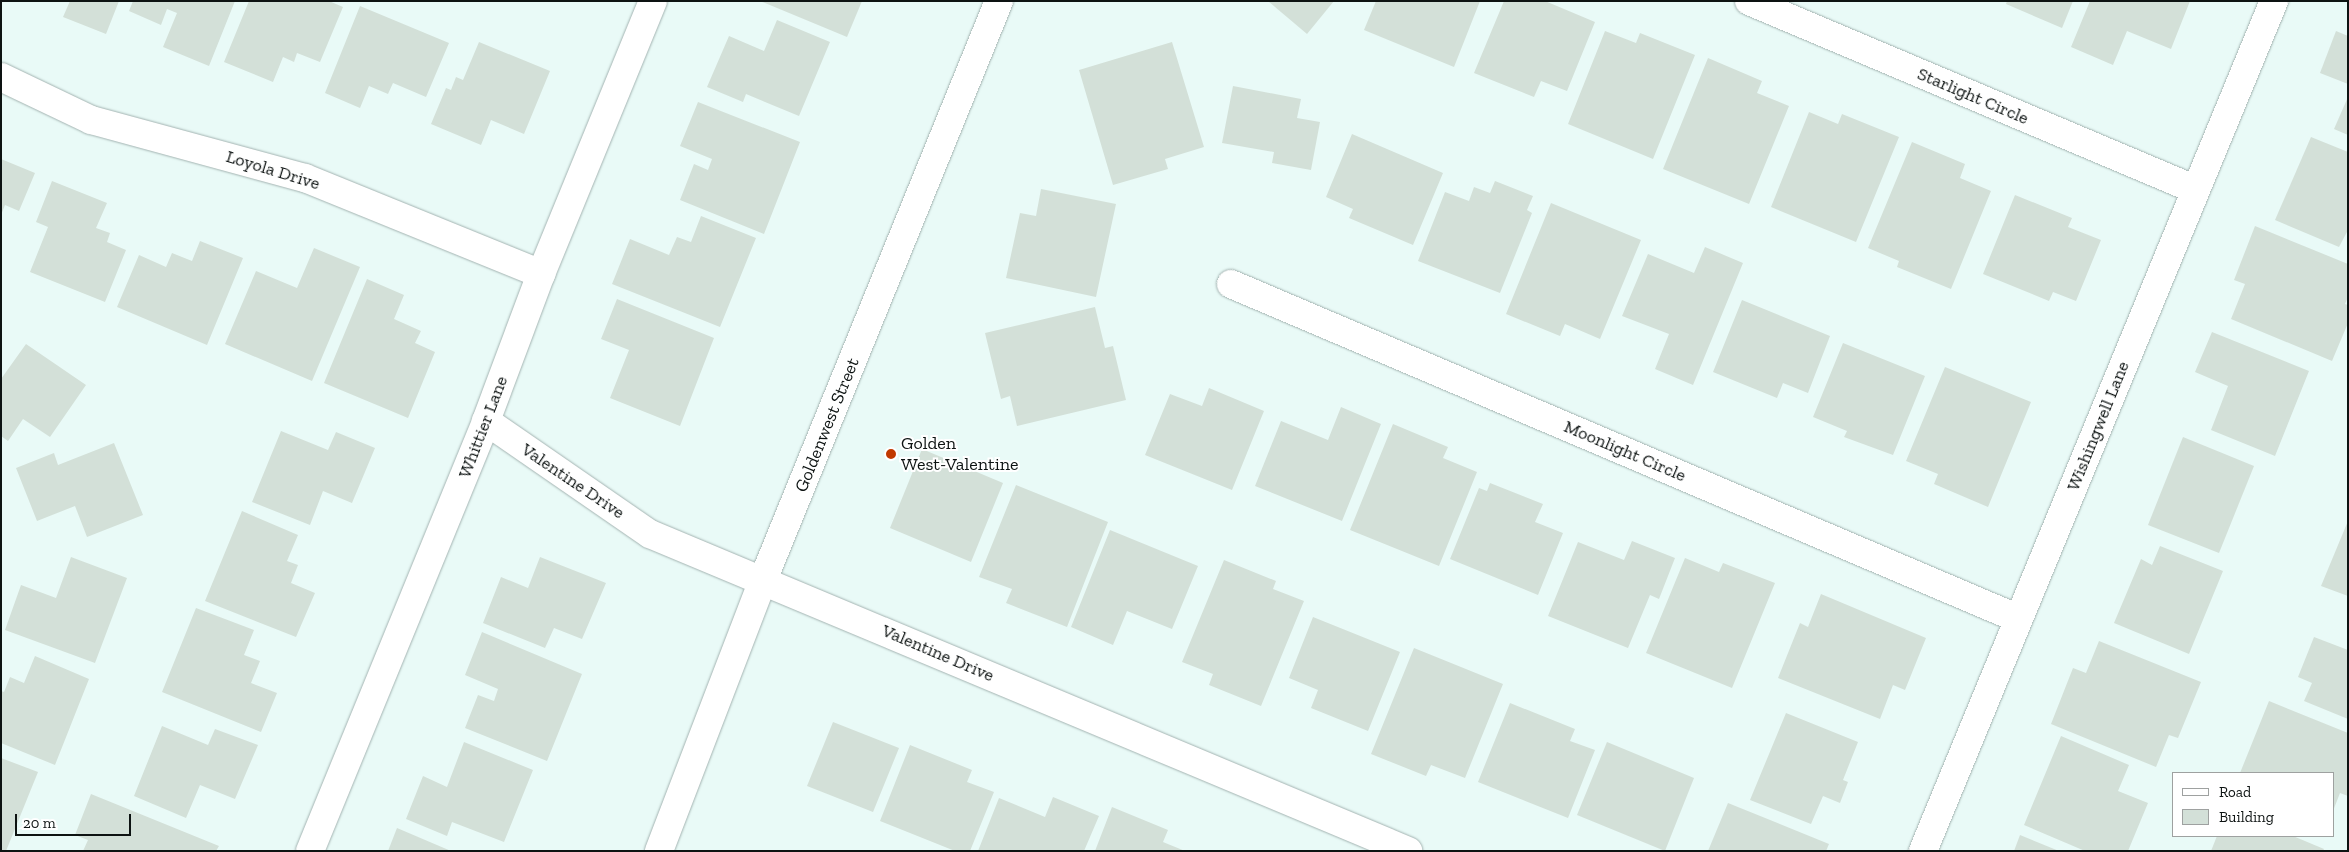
<!DOCTYPE html>
<style>
body{margin:0}
#map{position:relative;width:2349px;height:852px;overflow:hidden;background:#e9faf7;font-family:"Zilla Slab",serif}
div>[style]{position:absolute}
.building>*{inset:0;background:#d3e0d8}
.roads{filter:drop-shadow(0 0 1px #a3b3b1) drop-shadow(0 0 1px #a3b3b1)}
.minor>*{height:28px;margin:-14px;padding:0 14px;transform-origin:14px;border-radius:14px;background:#fff}
.major>*{height:28px;margin:-14px;padding:0 14px;transform-origin:14px;border-radius:14px;background:#fff}
.dots>*{width:14px;height:14px;translate:-50% -50%;box-sizing:border-box;border:2px solid #fff;border-radius:50%}
span{translate:-50% -50%;white-space:nowrap;text-align:center;line-height:1.15;-webkit-text-stroke:4px #fff;paint-order:stroke}
.street-label{font-size:18px;color:#0d1312}
.poi-label{font-size:18px;color:#0d1312}
.left{translate:0 -50%;text-align:left}
.frame{position:absolute;inset:0;border:2px solid #0d1312;pointer-events:none}
.legend{position:absolute;left:2172px;top:772px;width:162px;height:65px;box-sizing:border-box;background:#fff;border:1px solid #9ea1a0;margin:0;padding:6px 9px;list-style:none;font-size:15px;color:#0d1312}
.legend li{display:flex;align-items:center;gap:10px;height:25px}
.legend b{width:25px;border:1px solid #9ea1a0}
.scale{position:absolute;left:15px;top:814px;width:116px;height:22px;box-sizing:border-box;border:2px solid #0d1312;border-top:0;padding-left:6px;font-size:15px;line-height:18px;white-space:nowrap;color:#0d1312;-webkit-text-stroke:4px #fff;paint-order:stroke}
</style>
<div id="map">
<div class="building">
<i style="clip-path:polygon(70px 1px,119px 1px,106px 34px,63px 17px)"></i>
<i style="clip-path:polygon(133px 1px,235px 1px,209px 66px,163px 47px,177px 13px,167px 9px,161px 25px,129px 11px)"></i>
<i style="clip-path:polygon(249px 1px,329px 1px,343px 7px,320px 62px,297px 53px,294px 62px,283px 57px,273px 82px,224px 62px)"></i>
<i style="clip-path:polygon(760px 1px,862px 1px,847px 37px)"></i>
<i style="clip-path:polygon(1268px 1px,1334px 1px,1307px 34px)"></i>
<i style="clip-path:polygon(1376px 1px,1480px 1px,1454px 67px,1364px 30px)"></i>
<i style="clip-path:polygon(1504px 1px,1545px 1px,1595px 22px,1567px 91px,1541px 81px,1534px 97px,1474px 73px)"></i>
<i style="clip-path:polygon(2007px 1px,2073px 1px,2062px 28px,2006px 4px)"></i>
<i style="clip-path:polygon(2090px 1px,2190px 1px,2171px 49px,2127px 31px,2113px 65px,2071px 47px)"></i>
<i style="clip-path:polygon(360px 6px,449px 43px,426px 97px,393px 83px,388px 94px,369px 86px,360px 108px,325px 93px)"></i>
<i style="clip-path:polygon(777px 20px,830px 42px,799px 116px,746px 94px,743px 102px,707px 87px,729px 36px,764px 51px)"></i>
<i style="clip-path:polygon(1605px 31px,1636px 43px,1640px 33px,1695px 55px,1653px 159px,1568px 124px)"></i>
<i style="clip-path:polygon(2336px 31px,2348px 36px,2348px 84px,2320px 73px)"></i>
<i style="clip-path:polygon(479px 42px,550px 71px,524px 134px,491px 120px,481px 145px,431px 124px,446px 88px,451px 90px,456px 77px,463px 80px)"></i>
<i style="clip-path:polygon(1172px 42px,1204px 147px,1165px 159px,1168px 169px,1113px 185px,1079px 70px)"></i>
<i style="clip-path:polygon(1708px 58px,1762px 81px,1757px 93px,1789px 106px,1749px 204px,1663px 169px)"></i>
<i style="clip-path:polygon(1233px 86px,1301px 99px,1297px 118px,1320px 122px,1311px 170px,1272px 163px,1274px 152px,1222px 143px)"></i>
<i style="clip-path:polygon(2348px 97px,2348px 135px,2334px 129px)"></i>
<i style="clip-path:polygon(698px 102px,800px 142px,764px 234px,680px 200px,694px 164px,708px 170px,712px 159px,680px 146px)"></i>
<i style="clip-path:polygon(1809px 112px,1838px 124px,1842px 114px,1899px 137px,1856px 242px,1771px 207px)"></i>
<i style="clip-path:polygon(1352px 134px,1443px 173px,1413px 245px,1349px 218px,1353px 209px,1326px 197px)"></i>
<i style="clip-path:polygon(2311px 137px,2348px 152px,2348px 230px,2339px 247px,2275px 220px)"></i>
<i style="clip-path:polygon(1912px 142px,1965px 164px,1960px 178px,1991px 191px,1951px 289px,1897px 267px,1899px 261px,1868px 248px)"></i>
<i style="clip-path:polygon(1px 159px,35px 173px,19px 211px,5px 205px,1px 215px)"></i>
<i style="clip-path:polygon(52px 181px,107px 203px,96px 228px,110px 233px,107px 242px,126px 250px,105px 302px,30px 272px,48px 227px,36px 222px)"></i>
<i style="clip-path:polygon(1495px 181px,1533px 196px,1527px 210px,1532px 213px,1500px 293px,1418px 261px,1445px 192px,1469px 201px,1474px 187px,1490px 193px)"></i>
<i style="clip-path:polygon(1041px 189px,1116px 204px,1096px 297px,1006px 278px,1020px 213px,1036px 216px)"></i>
<i style="clip-path:polygon(2015px 195px,2072px 218px,2068px 227px,2101px 240px,2076px 301px,2053px 292px,2049px 301px,1983px 274px)"></i>
<i style="clip-path:polygon(1551px 203px,1641px 240px,1600px 339px,1565px 324px,1560px 336px,1506px 314px)"></i>
<i style="clip-path:polygon(701px 216px,756px 238px,720px 327px,612px 284px,630px 239px,669px 255px,677px 237px,691px 242px)"></i>
<i style="clip-path:polygon(2255px 226px,2348px 264px,2348px 297px,2345px 304px,2348px 305px,2348px 323px,2332px 361px,2231px 319px,2245px 284px,2234px 280px)"></i>
<i style="clip-path:polygon(200px 241px,243px 258px,207px 345px,117px 307px,139px 255px,166px 267px,172px 253px,192px 261px)"></i>
<i style="clip-path:polygon(1705px 247px,1743px 263px,1693px 385px,1655px 369px,1669px 334px,1622px 316px,1648px 254px,1694px 273px)"></i>
<i style="clip-path:polygon(314px 248px,360px 267px,312px 381px,225px 344px,256px 271px,297px 288px)"></i>
<i style="clip-path:polygon(367px 279px,404px 295px,394px 319px,421px 331px,415px 343px,435px 352px,408px 418px,324px 383px)"></i>
<i style="clip-path:polygon(617px 299px,714px 338px,680px 426px,610px 398px,629px 350px,601px 339px)"></i>
<i style="clip-path:polygon(1742px 300px,1830px 336px,1808px 393px,1783px 383px,1777px 398px,1713px 372px)"></i>
<i style="clip-path:polygon(1095px 307px,1105px 348px,1113px 346px,1126px 400px,1017px 426px,1010px 396px,1001px 399px,985px 333px)"></i>
<i style="clip-path:polygon(2212px 332px,2309px 371px,2275px 456px,2211px 430px,2228px 386px,2195px 372px)"></i>
<i style="clip-path:polygon(1843px 343px,1925px 376px,1893px 455px,1844px 437px,1847px 431px,1813px 417px)"></i>
<i style="clip-path:polygon(26px 344px,86px 385px,50px 437px,23px 419px,8px 441px,1px 436px,1px 379px)"></i>
<i style="clip-path:polygon(1945px 367px,2031px 402px,1988px 507px,1934px 484px,1938px 474px,1906px 461px)"></i>
<i style="clip-path:polygon(1209px 388px,1264px 411px,1232px 490px,1145px 455px,1170px 394px,1202px 406px)"></i>
<i style="clip-path:polygon(1341px 407px,1381px 424px,1342px 521px,1255px 486px,1281px 421px,1328px 440px)"></i>
<i style="clip-path:polygon(1393px 424px,1448px 447px,1443px 458px,1477px 472px,1439px 566px,1350px 530px)"></i>
<i style="clip-path:polygon(281px 431px,328px 450px,336px 432px,375px 448px,352px 503px,323px 491px,310px 525px,252px 502px)"></i>
<i style="clip-path:polygon(2183px 437px,2254px 466px,2219px 553px,2148px 525px)"></i>
<i style="clip-path:polygon(114px 443px,143px 515px,87px 537px,75px 506px,37px 521px,16px 468px,54px 453px,58px 465px)"></i>
<i style="clip-path:polygon(922px 449px,1003px 483px,971px 562px,890px 528px)"></i>
<i style="clip-path:polygon(1490px 483px,1543px 504px,1535px 522px,1563px 533px,1538px 595px,1450px 559px,1479px 488px,1487px 491px)"></i>
<i style="clip-path:polygon(1016px 485px,1108px 522px,1067px 627px,1006px 603px,1012px 589px,979px 577px)"></i>
<i style="clip-path:polygon(242px 511px,298px 535px,287px 561px,298px 565px,291px 583px,315px 593px,296px 637px,205px 601px)"></i>
<i style="clip-path:polygon(2348px 521px,2348px 596px,2321px 586px)"></i>
<i style="clip-path:polygon(1110px 530px,1198px 566px,1172px 629px,1127px 611px,1113px 645px,1071px 627px)"></i>
<i style="clip-path:polygon(1632px 541px,1675px 558px,1659px 599px,1650px 595px,1628px 648px,1548px 616px,1578px 542px,1624px 560px)"></i>
<i style="clip-path:polygon(2160px 546px,2223px 571px,2189px 654px,2114px 623px,2141px 559px,2152px 565px)"></i>
<i style="clip-path:polygon(71px 557px,127px 578px,95px 663px,5px 630px,21px 585px,56px 598px)"></i>
<i style="clip-path:polygon(540px 557px,606px 583px,582px 639px,554px 628px,545px 648px,483px 623px,501px 577px,528px 588px)"></i>
<i style="clip-path:polygon(1685px 558px,1719px 572px,1723px 563px,1775px 583px,1732px 688px,1646px 653px)"></i>
<i style="clip-path:polygon(1224px 560px,1276px 581px,1273px 589px,1304px 601px,1261px 706px,1209px 685px,1213px 674px,1182px 662px)"></i>
<i style="clip-path:polygon(1821px 594px,1926px 638px,1905px 690px,1893px 685px,1880px 719px,1778px 678px,1800px 623px,1808px 627px)"></i>
<i style="clip-path:polygon(196px 608px,254px 630px,244px 655px,260px 661px,251px 683px,277px 693px,261px 732px,162px 692px)"></i>
<i style="clip-path:polygon(1313px 617px,1400px 652px,1368px 731px,1311px 708px,1318px 690px,1289px 678px)"></i>
<i style="clip-path:polygon(482px 632px,582px 674px,547px 761px,465px 728px,478px 695px,494px 701px,498px 689px,465px 675px)"></i>
<i style="clip-path:polygon(2314px 637px,2348px 650px,2348px 719px,2304px 701px,2312px 683px,2298px 677px)"></i>
<i style="clip-path:polygon(2099px 641px,2201px 682px,2178px 738px,2169px 735px,2156px 767px,2051px 724px,2073px 668px,2086px 673px)"></i>
<i style="clip-path:polygon(1414px 648px,1503px 684px,1465px 778px,1431px 765px,1426px 776px,1371px 754px)"></i>
<i style="clip-path:polygon(35px 656px,89px 679px,55px 765px,1px 743px,1px 691px,4px 692px,10px 677px,24px 683px)"></i>
<i style="clip-path:polygon(2269px 701px,2348px 733px,2348px 796px,2340px 793px,2333px 811px,2333px 773px,2240px 773px)"></i>
<i style="clip-path:polygon(1510px 703px,1575px 729px,1570px 741px,1595px 750px,1568px 818px,1478px 782px)"></i>
<i style="clip-path:polygon(1786px 713px,1858px 742px,1843px 780px,1848px 782px,1840px 803px,1823px 796px,1811px 824px,1750px 800px)"></i>
<i style="clip-path:polygon(833px 722px,899px 748px,873px 812px,807px 786px)"></i>
<i style="clip-path:polygon(162px 726px,208px 745px,215px 729px,258px 745px,235px 799px,200px 785px,186px 818px,134px 796px)"></i>
<i style="clip-path:polygon(2061px 736px,2129px 765px,2118px 791px,2148px 803px,2128px 851px,2085px 851px,2024px 825px)"></i>
<i style="clip-path:polygon(464px 742px,533px 770px,504px 842px,452px 822px,447px 836px,406px 819px,423px 776px,447px 787px)"></i>
<i style="clip-path:polygon(1607px 742px,1694px 778px,1665px 851px,1577px 815px)"></i>
<i style="clip-path:polygon(910px 745px,972px 770px,967px 782px,994px 792px,970px 851px,955px 851px,880px 821px)"></i>
<i style="clip-path:polygon(1px 758px,38px 772px,6px 851px,1px 851px)"></i>
<i style="clip-path:polygon(91px 794px,219px 846px,216px 851px,83px 851px,88px 840px,75px 835px)"></i>
<i style="clip-path:polygon(1053px 797px,1099px 816px,1084px 851px,978px 851px,999px 798px,1045px 817px)"></i>
<i style="clip-path:polygon(1728px 803px,1829px 844px,1826px 851px,1708px 851px)"></i>
<i style="clip-path:polygon(1112px 807px,1168px 830px,1163px 842px,1185px 851px,1095px 851px)"></i>
<i style="clip-path:polygon(397px 828px,451px 851px,388px 851px)"></i>
<i style="clip-path:polygon(2020px 835px,2059px 851px,2014px 851px)"></i>
<i style="clip-path:polygon(2217px 836px,2293px 836px,2324px 849px,2323px 851px,2211px 851px)"></i>
</div>
<div class="roads">
<div class="minor">
<i style="left:1749px;top:1px;width:485px;rotate:22.9deg"></i>
<i style="left:1px;top:77px;width:100px;rotate:25.5deg"></i>
<i style="left:91px;top:120px;width:222px;rotate:15.2deg"></i>
<i style="left:305px;top:178px;width:255px;rotate:22.1deg"></i>
<i style="left:1231px;top:284px;width:856px;rotate:23.03deg"></i>
<i style="left:486px;top:421px;width:199px;rotate:34.6deg"></i>
<i style="left:650px;top:534px;width:822px;rotate:22.69deg"></i>
<i style="left:310px;top:851px;width:465px;rotate:-67.7deg"></i>
<i style="left:486px;top:421px;width:157px;rotate:-69.5deg"></i>
<i style="left:541px;top:274px;width:295px;rotate:-67.7deg"></i>
<i style="left:1923px;top:851px;width:920px;rotate:-67.56deg"></i>
</div>
<div class="major">
<i style="left:659px;top:851px;width:290px;rotate:-69deg"></i>
<i style="left:763px;top:580px;width:625px;rotate:-67.82deg"></i>
</div>
</div>
<div class="dots">
<i style="left:891px;top:454px;background:#c13900"></i>
</div>
<div class="street-label">
<span style="left:1973px;top:96px;rotate:23deg">Starlight Circle</span>
<span style="left:273px;top:170px;rotate:17deg">Loyola Drive</span>
<span style="left:827px;top:425px;rotate:-68deg">Goldenwest Street</span>
<span style="left:2098px;top:426px;rotate:-68deg">Wishingwell Lane</span>
<span style="left:483px;top:427px;rotate:-69deg">Whittier Lane</span>
<span style="left:1625px;top:451px;rotate:23deg">Moonlight Circle</span>
<span style="left:573px;top:481px;rotate:34deg">Valentine Drive</span>
<span style="left:938px;top:653px;rotate:23deg">Valentine Drive</span>
</div>
<div class="poi-label">
<span class="left" style="left:901px;top:454px">Golden<br>West-Valentine</span>
</div>
<div class="frame"></div>
<ul class="legend">
<li><b style="height:6px;background:#fff"></b>Road</li>
<li><b style="height:14px;background:#d3e0d8"></b>Building</li>
</ul>
<div class="scale">20 m</div>
</div>
